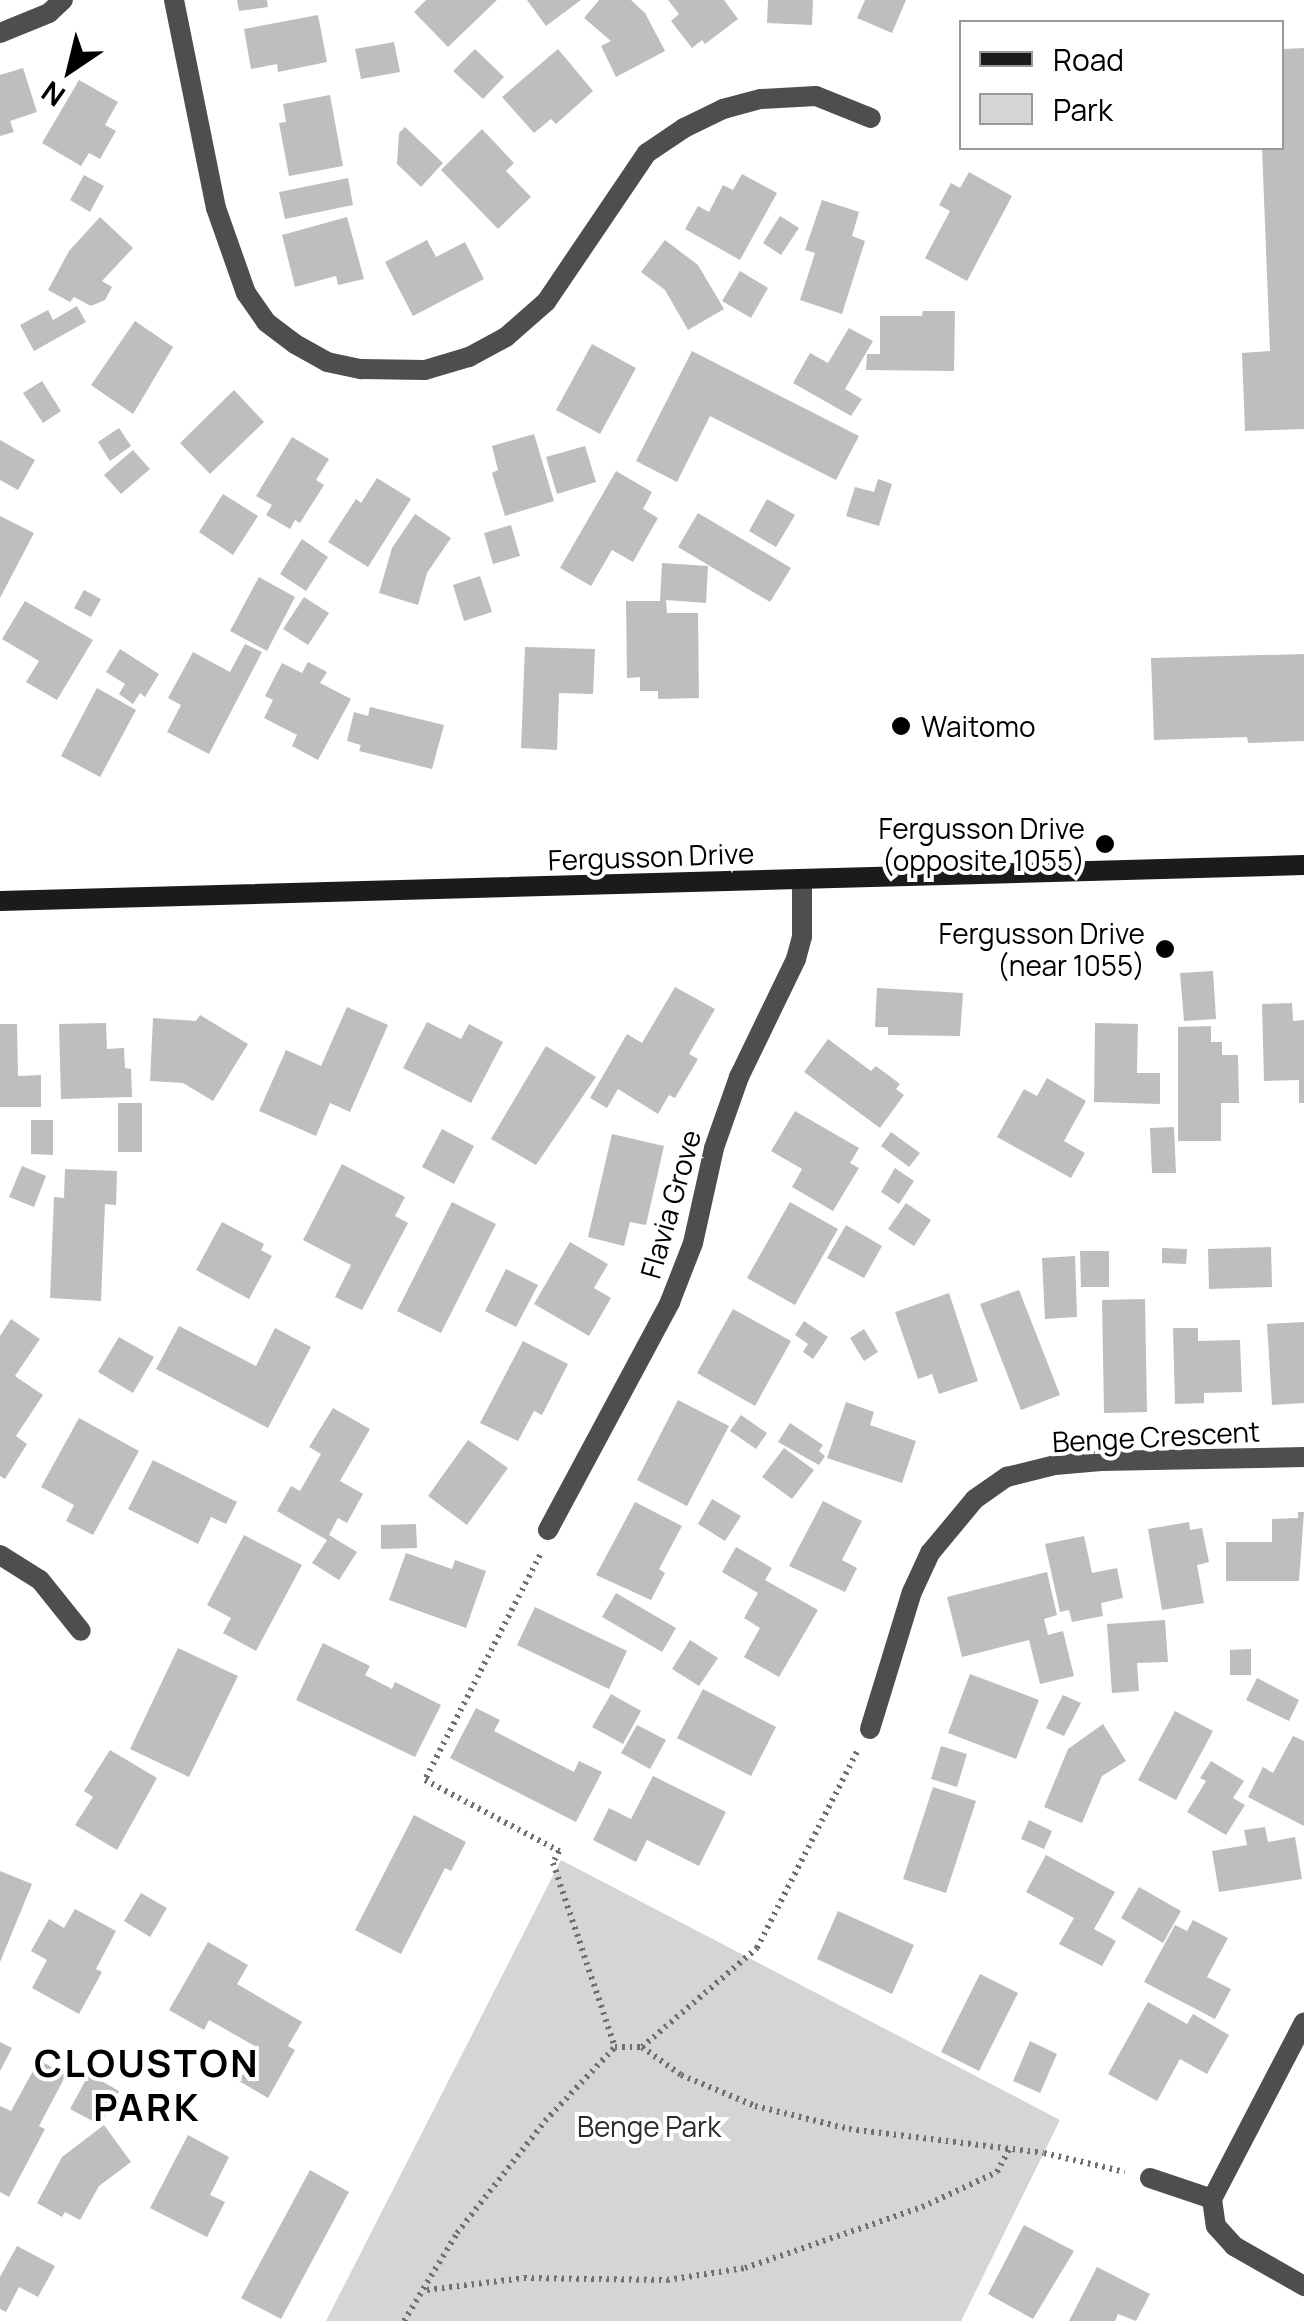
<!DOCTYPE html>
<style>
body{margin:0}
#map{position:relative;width:1304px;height:2321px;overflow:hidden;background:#fff;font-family:Manrope,sans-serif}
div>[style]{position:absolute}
.green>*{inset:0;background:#d5d5d5}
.building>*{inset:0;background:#bebebe}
.path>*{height:6px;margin-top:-3px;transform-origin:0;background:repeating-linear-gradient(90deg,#707070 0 2.5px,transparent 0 7.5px)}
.service>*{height:20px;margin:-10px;padding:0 10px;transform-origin:10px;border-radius:10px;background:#4e4e4e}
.minor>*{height:20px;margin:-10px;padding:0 10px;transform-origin:10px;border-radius:10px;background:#4e4e4e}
.secondary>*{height:20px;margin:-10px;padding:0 10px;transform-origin:10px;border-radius:10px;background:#1b1b1b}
.dots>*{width:28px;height:28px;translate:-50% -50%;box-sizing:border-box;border:5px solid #fff;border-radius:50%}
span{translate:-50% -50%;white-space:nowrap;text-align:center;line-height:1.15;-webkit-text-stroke:8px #fff;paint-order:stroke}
.poi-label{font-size:28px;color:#000}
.left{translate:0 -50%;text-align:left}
.right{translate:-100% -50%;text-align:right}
.street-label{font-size:28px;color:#000}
.park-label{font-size:28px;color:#2c2c2c}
.district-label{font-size:38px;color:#000;font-weight:700;letter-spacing:2.5px}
.legend{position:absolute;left:959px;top:20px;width:325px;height:130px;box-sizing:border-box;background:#fff;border:2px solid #999;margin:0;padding:12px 18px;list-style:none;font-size:30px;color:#000}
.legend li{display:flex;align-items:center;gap:20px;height:50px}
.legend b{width:50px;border:2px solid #999}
.north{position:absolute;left:20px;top:20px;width:100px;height:100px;-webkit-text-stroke:8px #fff;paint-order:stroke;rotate:215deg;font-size:28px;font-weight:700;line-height:40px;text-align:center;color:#000}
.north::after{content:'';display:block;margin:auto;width:35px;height:45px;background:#000;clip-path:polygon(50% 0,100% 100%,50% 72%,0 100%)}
</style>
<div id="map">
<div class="green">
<i style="clip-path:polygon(561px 1860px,1060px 2120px,961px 2321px,326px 2321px)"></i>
</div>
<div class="building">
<i style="clip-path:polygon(237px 0,267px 0,268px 7px,239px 11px)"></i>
<i style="clip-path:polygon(426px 0,497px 0,448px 47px,414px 12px)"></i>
<i style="clip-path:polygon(527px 0,581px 0,546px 26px)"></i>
<i style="clip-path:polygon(599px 0,631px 0,645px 13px,665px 51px,616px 77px,601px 46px,611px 41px,584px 18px)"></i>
<i style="clip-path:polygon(668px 0,724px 0,738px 19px,705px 44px,702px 40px,692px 48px,671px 21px,679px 14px)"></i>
<i style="clip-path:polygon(768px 0,813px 0,812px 25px,767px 23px)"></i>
<i style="clip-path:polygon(865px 0,906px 0,892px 33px,857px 18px)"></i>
<i style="clip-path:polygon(318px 15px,327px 62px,278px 72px,277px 64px,251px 69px,244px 29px)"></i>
<i style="clip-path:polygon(394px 42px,400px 72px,361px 79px,355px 49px)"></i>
<i style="clip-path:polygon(1304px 48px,1304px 429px,1245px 431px,1242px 353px,1270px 351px,1262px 148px,1282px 148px,1282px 49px)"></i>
<i style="clip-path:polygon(475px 49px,504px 77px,483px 99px,453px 71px)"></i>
<i style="clip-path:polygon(558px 49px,593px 91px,556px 124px,551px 119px,534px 133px,502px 97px)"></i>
<i style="clip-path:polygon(23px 68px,37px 112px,10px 121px,14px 132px,0 136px,0 75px)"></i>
<i style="clip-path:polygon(79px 80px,118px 102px,105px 125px,116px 131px,100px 159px,89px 153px,81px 166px,42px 143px)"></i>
<i style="clip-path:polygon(330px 95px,343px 166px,289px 176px,279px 123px,286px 122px,283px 104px)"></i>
<i style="clip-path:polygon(405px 127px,443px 163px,421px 187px,397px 164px,399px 133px)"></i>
<i style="clip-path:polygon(482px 129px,514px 163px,506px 171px,531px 197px,498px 229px,441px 170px)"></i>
<i style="clip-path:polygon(969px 172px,1012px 196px,967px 281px,925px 258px,950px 211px,939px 205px,951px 183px,960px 188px)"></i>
<i style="clip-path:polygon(742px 174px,777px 193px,740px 260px,685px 229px,698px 206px,709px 212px,723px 185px,733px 190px)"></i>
<i style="clip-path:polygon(84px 175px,104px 186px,90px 212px,70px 200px)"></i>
<i style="clip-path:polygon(348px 178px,353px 205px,285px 219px,279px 192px)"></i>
<i style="clip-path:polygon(822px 200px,859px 212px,852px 236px,865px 241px,842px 314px,800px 300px,815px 253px,805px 250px)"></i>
<i style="clip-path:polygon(780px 216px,799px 228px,781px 255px,763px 243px)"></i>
<i style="clip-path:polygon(100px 217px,133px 248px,102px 281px,112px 287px,105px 300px,91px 306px,74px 297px,70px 302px,48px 290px,69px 251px)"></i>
<i style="clip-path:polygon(347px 217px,364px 279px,338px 285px,336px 276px,295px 287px,282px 235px)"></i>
<i style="clip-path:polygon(427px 240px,436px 257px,465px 242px,484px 279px,413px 316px,385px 262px)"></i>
<i style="clip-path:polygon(665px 240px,698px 265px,724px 309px,688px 330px,665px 290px,641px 272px)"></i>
<i style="clip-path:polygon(740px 271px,768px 288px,751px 318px,722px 301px)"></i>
<i style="clip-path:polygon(77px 306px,86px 322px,34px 351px,20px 325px,48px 310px,53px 320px)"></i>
<i style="clip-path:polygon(923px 311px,955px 311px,954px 371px,866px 370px,867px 354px,880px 354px,880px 316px,922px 316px)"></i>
<i style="clip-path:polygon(135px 321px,173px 347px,133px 414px,91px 385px)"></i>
<i style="clip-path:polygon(849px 328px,873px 341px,845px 389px,862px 399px,851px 416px,793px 383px,810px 353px,828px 363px)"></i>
<i style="clip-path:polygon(592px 344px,636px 368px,600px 434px,556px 410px)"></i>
<i style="clip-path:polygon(692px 351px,859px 436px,836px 480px,710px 416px,677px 482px,636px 461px)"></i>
<i style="clip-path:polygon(42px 381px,61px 411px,43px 423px,23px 393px)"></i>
<i style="clip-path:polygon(234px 390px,264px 422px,210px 474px,180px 443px)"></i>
<i style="clip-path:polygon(119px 428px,131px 446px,110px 461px,98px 442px)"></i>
<i style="clip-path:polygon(534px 434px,554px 501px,505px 516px,492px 473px,498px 470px,492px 446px)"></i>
<i style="clip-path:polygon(292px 437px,329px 459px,316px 480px,324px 485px,300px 523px,295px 520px,290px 529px,266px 515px,272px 505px,256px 496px)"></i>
<i style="clip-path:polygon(0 440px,35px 460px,18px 490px,0 480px)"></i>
<i style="clip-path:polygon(585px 446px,596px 482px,557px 494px,546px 457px)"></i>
<i style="clip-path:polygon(133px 450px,150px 469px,121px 494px,104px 475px)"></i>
<i style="clip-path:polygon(616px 471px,652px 492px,643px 509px,658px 518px,633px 562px,612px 550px,591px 586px,560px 568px)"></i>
<i style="clip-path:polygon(377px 478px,411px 499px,368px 567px,328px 542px,356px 499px,361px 503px)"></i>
<i style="clip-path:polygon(878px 479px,892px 484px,879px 526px,846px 516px,855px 487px,874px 492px)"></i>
<i style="clip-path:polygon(223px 494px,258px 516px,233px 555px,199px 532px)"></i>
<i style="clip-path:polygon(767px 499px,795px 515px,776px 547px,749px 531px)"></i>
<i style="clip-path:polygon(698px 513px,791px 568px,770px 602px,678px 547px)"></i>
<i style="clip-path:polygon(415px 514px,451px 538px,427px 573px,418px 605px,379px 593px,392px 548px)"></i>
<i style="clip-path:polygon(0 516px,34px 533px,0 598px)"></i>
<i style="clip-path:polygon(511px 525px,520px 556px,493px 564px,484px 533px)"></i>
<i style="clip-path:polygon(302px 539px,328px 557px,306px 591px,280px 574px)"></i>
<i style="clip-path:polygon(662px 563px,708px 566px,706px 603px,666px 600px,667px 613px,698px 613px,699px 698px,658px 699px,658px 691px,640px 691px,640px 677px,627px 678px,626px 601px,660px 601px)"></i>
<i style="clip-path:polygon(480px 576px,492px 612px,464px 621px,453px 585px)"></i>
<i style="clip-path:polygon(259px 577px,295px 597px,267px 651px,230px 631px)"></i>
<i style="clip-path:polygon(84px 590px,101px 599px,91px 617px,74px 608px)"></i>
<i style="clip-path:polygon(304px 597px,329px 613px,308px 645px,283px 629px)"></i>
<i style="clip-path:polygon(25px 601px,93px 640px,57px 700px,26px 682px,39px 661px,2px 639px)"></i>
<i style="clip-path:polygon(245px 644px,262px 652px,209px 754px,167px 732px,181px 705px,168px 698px,193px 652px,230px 672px)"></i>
<i style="clip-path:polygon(525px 647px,595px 649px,593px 694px,559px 693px,557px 750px,521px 748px)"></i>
<i style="clip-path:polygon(120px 649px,159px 674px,145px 697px,140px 693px,133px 704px,119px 694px,125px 684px,106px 672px)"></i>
<i style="clip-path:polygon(1304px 654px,1304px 741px,1248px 743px,1247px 737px,1154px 740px,1151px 658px)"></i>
<i style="clip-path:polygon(308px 662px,327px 672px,320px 683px,351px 699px,318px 760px,292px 746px,297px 735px,264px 718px,273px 700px,265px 696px,282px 663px,302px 673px)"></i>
<i style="clip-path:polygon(97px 688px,136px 710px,100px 777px,61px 756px)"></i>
<i style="clip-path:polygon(370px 707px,444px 725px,432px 769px,359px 751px,361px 745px,347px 741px,354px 712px,368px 716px)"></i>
<i style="clip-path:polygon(1213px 971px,1216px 1019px,1184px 1021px,1180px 973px)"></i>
<i style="clip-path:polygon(675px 987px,715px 1009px,689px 1054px,698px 1059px,675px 1098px,669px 1095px,658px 1114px,618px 1089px,607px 1108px,590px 1098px,627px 1034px,642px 1043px)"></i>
<i style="clip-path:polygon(877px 988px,963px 993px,960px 1036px,888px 1035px,888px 1027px,875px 1027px)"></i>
<i style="clip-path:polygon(1292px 1003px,1293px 1021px,1304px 1020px,1304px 1103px,1299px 1103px,1299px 1080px,1264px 1081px,1262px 1004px)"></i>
<i style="clip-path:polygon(347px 1007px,388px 1025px,350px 1112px,330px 1103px,316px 1136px,259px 1111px,286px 1050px,321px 1066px)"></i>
<i style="clip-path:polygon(200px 1015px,248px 1044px,213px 1101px,183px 1083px,150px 1081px,153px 1018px,196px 1021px)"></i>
<i style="clip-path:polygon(427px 1022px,461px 1039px,469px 1024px,503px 1042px,471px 1103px,403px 1068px)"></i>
<i style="clip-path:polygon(106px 1023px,107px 1049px,124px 1048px,125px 1068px,131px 1069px,132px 1097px,61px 1099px,59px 1024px)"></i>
<i style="clip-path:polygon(1095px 1023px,1138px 1024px,1137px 1073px,1160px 1073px,1160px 1104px,1094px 1102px)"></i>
<i style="clip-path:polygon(0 1024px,17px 1024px,18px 1076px,41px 1075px,41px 1107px,0 1107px)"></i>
<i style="clip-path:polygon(1211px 1026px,1211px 1042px,1222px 1042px,1222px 1055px,1238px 1055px,1239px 1103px,1221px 1103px,1221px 1141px,1178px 1141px,1178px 1027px)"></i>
<i style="clip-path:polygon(828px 1039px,871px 1071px,876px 1066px,900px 1084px,896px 1089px,904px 1095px,880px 1128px,804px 1072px)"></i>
<i style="clip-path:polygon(546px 1046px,596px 1077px,536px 1165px,491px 1139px)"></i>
<i style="clip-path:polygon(1047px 1078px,1086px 1101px,1064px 1141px,1085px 1153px,1071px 1178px,997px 1137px,1024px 1089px,1037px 1096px)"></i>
<i style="clip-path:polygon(118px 1103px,142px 1103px,142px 1152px,118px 1152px)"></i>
<i style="clip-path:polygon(795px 1111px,859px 1148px,850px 1163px,859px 1168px,833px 1211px,792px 1187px,802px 1169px,771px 1151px)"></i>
<i style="clip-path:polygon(31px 1120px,53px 1120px,53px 1155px,31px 1154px)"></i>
<i style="clip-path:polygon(1174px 1127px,1176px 1173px,1152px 1173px,1150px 1128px)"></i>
<i style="clip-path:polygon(442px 1129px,474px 1146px,454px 1184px,422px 1167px)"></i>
<i style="clip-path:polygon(891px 1132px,920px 1153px,909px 1167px,881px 1146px)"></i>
<i style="clip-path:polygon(612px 1134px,664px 1146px,646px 1225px,630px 1222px,624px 1246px,588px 1237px)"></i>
<i style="clip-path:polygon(342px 1164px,405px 1197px,395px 1216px,408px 1223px,362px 1310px,335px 1297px,351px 1265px,303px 1240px)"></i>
<i style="clip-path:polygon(22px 1166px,46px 1176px,34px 1207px,9px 1197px)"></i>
<i style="clip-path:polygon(895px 1168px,914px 1181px,899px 1204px,881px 1192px)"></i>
<i style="clip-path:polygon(65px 1169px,117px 1171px,116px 1205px,105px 1204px,101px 1301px,50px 1298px,54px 1197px,64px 1198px)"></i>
<i style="clip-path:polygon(452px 1202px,496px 1224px,441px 1333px,397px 1311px)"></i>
<i style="clip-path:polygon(790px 1202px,838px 1229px,795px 1305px,747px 1278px)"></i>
<i style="clip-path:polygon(906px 1203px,931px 1220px,914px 1246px,888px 1229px)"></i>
<i style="clip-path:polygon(222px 1222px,264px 1244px,261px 1250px,272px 1256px,249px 1299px,196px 1270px)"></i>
<i style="clip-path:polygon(846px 1225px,882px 1246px,864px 1278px,827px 1258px)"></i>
<i style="clip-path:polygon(570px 1242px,608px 1264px,594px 1288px,611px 1298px,589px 1336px,534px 1304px)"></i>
<i style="clip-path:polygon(1271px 1247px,1272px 1287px,1209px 1289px,1208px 1249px)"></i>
<i style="clip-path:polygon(1162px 1248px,1187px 1249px,1186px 1264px,1162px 1263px)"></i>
<i style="clip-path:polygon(1080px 1251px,1109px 1251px,1109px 1287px,1081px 1287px)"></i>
<i style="clip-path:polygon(1075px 1256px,1077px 1317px,1045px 1319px,1042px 1258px)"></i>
<i style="clip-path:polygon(506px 1269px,538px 1285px,516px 1327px,485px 1311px)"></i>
<i style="clip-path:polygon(1019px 1290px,1060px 1395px,1021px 1410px,980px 1304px)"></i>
<i style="clip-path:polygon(949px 1293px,978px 1381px,939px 1394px,932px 1374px,918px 1379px,895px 1312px)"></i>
<i style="clip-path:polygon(1145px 1299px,1147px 1412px,1104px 1413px,1102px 1300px)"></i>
<i style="clip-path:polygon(733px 1309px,791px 1341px,755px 1406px,697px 1373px)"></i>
<i style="clip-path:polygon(11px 1319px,40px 1339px,15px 1376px,43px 1395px,16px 1436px,27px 1444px,5px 1479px,0 1476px,0 1336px)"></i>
<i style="clip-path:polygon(804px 1321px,828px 1337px,813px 1359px,803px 1352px,808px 1344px,795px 1335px)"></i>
<i style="clip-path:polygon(1304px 1322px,1304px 1403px,1272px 1405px,1267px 1324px)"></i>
<i style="clip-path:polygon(179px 1326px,256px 1366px,275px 1328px,311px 1347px,268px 1428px,156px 1369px)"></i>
<i style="clip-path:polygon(1173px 1328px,1198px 1328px,1198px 1341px,1240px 1340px,1242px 1392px,1204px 1393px,1204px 1403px,1175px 1404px)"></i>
<i style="clip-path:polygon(864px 1329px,878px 1352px,864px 1361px,850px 1338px)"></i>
<i style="clip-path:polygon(119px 1337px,154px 1357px,133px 1393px,98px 1372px)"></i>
<i style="clip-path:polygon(523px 1341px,568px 1364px,542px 1415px,534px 1411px,518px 1441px,480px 1423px)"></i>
<i style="clip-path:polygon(678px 1400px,729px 1426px,687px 1506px,637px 1480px)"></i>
<i style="clip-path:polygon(846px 1402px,874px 1412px,870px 1425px,916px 1441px,902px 1483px,827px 1458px)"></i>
<i style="clip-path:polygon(333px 1408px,370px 1429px,340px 1481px,363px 1494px,347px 1523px,338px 1518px,329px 1535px,357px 1552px,339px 1580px,312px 1563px,327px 1540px,277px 1511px,291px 1486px,300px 1491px,321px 1454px,309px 1447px)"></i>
<i style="clip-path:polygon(741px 1415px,767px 1433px,756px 1449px,730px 1431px)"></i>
<i style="clip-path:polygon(79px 1418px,139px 1451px,93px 1535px,66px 1521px,74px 1505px,41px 1487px)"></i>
<i style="clip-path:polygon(790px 1423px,823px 1445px,819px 1451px,825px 1456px,819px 1465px,778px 1442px)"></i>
<i style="clip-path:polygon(468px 1440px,508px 1468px,467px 1525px,428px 1496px)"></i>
<i style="clip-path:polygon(784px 1448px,814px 1470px,792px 1499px,762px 1477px)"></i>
<i style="clip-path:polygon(153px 1460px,237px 1502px,226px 1524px,211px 1517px,198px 1544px,128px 1509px)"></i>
<i style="clip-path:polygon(712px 1499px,741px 1516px,725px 1541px,698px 1524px)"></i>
<i style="clip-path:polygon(823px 1501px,862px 1521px,842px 1560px,857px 1568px,845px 1592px,789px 1566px)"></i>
<i style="clip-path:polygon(635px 1502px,682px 1526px,659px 1569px,665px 1573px,651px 1600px,596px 1575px)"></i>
<i style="clip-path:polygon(1298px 1512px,1304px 1512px,1299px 1581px,1226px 1581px,1226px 1542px,1272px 1542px,1272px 1519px,1298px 1518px)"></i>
<i style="clip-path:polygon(1189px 1522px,1190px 1530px,1202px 1528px,1209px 1562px,1197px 1565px,1204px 1603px,1162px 1610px,1148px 1529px)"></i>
<i style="clip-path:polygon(416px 1524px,417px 1548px,381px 1549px,381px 1525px)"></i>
<i style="clip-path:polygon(244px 1535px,302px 1565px,256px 1651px,223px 1633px,231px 1618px,207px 1605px)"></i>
<i style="clip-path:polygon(1084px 1536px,1092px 1573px,1117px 1568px,1123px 1598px,1101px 1603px,1103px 1616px,1072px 1622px,1069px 1610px,1060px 1612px,1045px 1544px)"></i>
<i style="clip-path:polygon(736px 1547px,772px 1568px,765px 1580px,818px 1610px,779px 1677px,744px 1657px,760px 1628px,744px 1618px,758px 1593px,722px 1572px)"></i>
<i style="clip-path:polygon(406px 1553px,452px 1569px,455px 1560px,486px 1571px,466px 1628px,389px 1600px)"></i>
<i style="clip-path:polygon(1047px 1572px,1057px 1615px,1044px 1619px,1048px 1635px,1063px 1631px,1074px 1676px,1040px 1684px,1029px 1640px,962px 1657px,947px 1597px)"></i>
<i style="clip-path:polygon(616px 1593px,676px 1628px,662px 1652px,602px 1617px)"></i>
<i style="clip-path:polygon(535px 1607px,627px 1651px,609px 1689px,517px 1645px)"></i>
<i style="clip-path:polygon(1165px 1620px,1168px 1662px,1137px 1663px,1139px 1691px,1112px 1693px,1107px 1624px)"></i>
<i style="clip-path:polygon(690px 1640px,718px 1658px,699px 1686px,672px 1669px)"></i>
<i style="clip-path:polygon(323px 1643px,370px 1666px,365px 1675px,392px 1689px,395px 1682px,441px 1705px,415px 1757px,296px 1700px)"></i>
<i style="clip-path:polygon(178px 1648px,238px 1676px,189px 1777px,130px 1749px)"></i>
<i style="clip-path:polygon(1251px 1649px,1251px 1675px,1230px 1675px,1230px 1650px)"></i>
<i style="clip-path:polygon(970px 1674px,1039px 1700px,1016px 1759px,948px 1733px)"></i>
<i style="clip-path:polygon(1257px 1678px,1299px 1700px,1289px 1721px,1246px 1700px)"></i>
<i style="clip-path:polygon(703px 1689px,776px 1727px,751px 1776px,677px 1738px)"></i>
<i style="clip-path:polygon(611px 1694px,641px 1711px,623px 1744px,592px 1727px)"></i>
<i style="clip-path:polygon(1063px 1695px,1081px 1703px,1064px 1736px,1046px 1728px)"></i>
<i style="clip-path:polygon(476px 1708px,500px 1720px,494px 1731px,574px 1772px,579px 1761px,602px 1772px,576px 1822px,450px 1758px)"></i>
<i style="clip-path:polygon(1175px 1711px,1213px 1731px,1176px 1800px,1138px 1780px)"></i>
<i style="clip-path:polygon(1103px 1724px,1126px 1761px,1102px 1776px,1082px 1823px,1044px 1807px,1068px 1749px)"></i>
<i style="clip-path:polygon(637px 1725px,666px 1740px,650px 1769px,621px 1753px)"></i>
<i style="clip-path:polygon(1293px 1736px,1304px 1741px,1304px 1826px,1248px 1797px,1263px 1767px,1273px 1773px)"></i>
<i style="clip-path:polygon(941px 1746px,967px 1754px,957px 1787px,931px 1779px)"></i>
<i style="clip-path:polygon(110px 1750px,157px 1778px,117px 1850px,75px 1825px,93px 1797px,84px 1791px)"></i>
<i style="clip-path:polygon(1211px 1761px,1244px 1781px,1233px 1798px,1245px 1805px,1226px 1835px,1187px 1812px,1206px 1781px,1200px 1778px)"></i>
<i style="clip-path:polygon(653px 1776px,726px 1812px,699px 1866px,647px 1840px,636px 1862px,593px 1840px,609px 1808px,631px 1819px)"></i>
<i style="clip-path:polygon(933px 1787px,976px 1801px,946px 1893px,903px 1879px)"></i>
<i style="clip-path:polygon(414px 1815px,466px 1842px,451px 1871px,445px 1868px,401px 1954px,355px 1930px)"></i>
<i style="clip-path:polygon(1029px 1820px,1052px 1831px,1044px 1849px,1021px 1839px)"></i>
<i style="clip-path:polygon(1265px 1827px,1268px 1842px,1295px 1837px,1302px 1879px,1219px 1892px,1212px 1851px,1247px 1845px,1244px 1830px)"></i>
<i style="clip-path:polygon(1046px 1855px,1115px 1892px,1094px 1929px,1116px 1941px,1102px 1966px,1059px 1944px,1074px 1918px,1026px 1892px)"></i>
<i style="clip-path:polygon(0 1871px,32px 1884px,0 1962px)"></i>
<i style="clip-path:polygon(1139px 1887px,1181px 1911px,1163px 1943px,1121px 1918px)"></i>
<i style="clip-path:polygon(141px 1893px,167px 1908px,150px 1937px,124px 1921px)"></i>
<i style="clip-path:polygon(75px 1909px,116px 1931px,96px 1969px,102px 1972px,79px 2014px,32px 1988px,47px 1960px,31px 1951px,49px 1919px,64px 1928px)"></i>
<i style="clip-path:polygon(838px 1911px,914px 1945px,892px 1994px,817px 1959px)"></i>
<i style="clip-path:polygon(1193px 1920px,1228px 1938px,1207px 1977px,1231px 1989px,1215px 2019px,1144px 1982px,1175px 1925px,1187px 1931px)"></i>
<i style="clip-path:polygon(208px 1942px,248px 1965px,237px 1984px,302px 2022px,288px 2046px,295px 2050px,268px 2098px,239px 2081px,258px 2048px,209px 2020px,204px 2030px,169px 2010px)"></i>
<i style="clip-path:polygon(980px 1974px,1018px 1993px,979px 2071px,941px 2052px)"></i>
<i style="clip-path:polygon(1148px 2002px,1187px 2024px,1193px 2014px,1229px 2035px,1207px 2074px,1180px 2059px,1157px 2101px,1108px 2074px)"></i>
<i style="clip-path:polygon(1030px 2041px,1057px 2054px,1040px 2093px,1013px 2081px)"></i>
<i style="clip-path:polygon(0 2042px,12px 2048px,0 2071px)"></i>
<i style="clip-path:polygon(39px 2060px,66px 2075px,39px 2126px,45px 2129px,9px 2197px,0 2192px,0 2106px,11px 2111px)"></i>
<i style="clip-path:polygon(89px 2074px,119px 2091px,100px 2125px,70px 2109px)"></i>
<i style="clip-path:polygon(104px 2125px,131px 2162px,99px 2186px,80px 2220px,65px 2212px,62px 2217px,37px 2203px,62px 2157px)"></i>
<i style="clip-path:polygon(188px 2135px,229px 2157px,210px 2195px,225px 2202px,207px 2237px,150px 2208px)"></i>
<i style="clip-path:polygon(310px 2170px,349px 2192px,281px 2319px,241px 2298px)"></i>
<i style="clip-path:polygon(1024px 2225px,1074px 2251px,1033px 2319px,988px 2294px)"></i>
<i style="clip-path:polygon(17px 2246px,55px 2266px,38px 2297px,19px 2287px,6px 2312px,0 2309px,0 2277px)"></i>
<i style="clip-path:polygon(1097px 2267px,1150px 2294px,1136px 2321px,1118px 2314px,1115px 2321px,1069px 2321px)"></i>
</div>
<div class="path">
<i style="left:540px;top:1555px;width:253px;rotate:117.1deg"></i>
<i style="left:425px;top:1780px;width:152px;rotate:27.9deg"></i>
<i style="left:559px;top:1851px;width:13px;rotate:117deg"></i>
<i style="left:553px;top:1863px;width:194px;rotate:71.4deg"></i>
<i style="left:642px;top:2047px;width:152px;rotate:-40.7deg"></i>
<i style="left:757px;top:1948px;width:220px;rotate:-63deg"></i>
<i style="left:427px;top:2290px;width:98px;rotate:-7.1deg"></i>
<i style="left:524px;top:2278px;width:143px;rotate:0.8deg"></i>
<i style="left:667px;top:2280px;width:79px;rotate:-8.7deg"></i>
<i style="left:745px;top:2268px;width:187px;rotate:-19deg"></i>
<i style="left:922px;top:2207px;width:83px;rotate:-25deg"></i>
<i style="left:997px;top:2172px;width:26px;rotate:-62deg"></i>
<i style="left:404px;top:2321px;width:103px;rotate:-58.9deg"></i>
<i style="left:457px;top:2233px;width:142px;rotate:-51.8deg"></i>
<i style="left:545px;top:2121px;width:102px;rotate:-46.6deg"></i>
<i style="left:615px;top:2047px;width:27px"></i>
<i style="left:642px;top:2047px;width:48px;rotate:35.7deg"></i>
<i style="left:681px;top:2075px;width:80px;rotate:22.7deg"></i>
<i style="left:755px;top:2106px;width:97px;rotate:13.7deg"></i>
<i style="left:849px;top:2129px;width:196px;rotate:7deg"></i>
<i style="left:1044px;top:2153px;width:83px;rotate:13.2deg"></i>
</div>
<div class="service">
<i style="left:0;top:33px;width:53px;rotate:-22.2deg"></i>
<i style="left:49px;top:13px;width:19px;rotate:-43deg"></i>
</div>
<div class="minor">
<i style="left:174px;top:0;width:212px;rotate:78.6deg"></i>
<i style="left:216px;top:208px;width:90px;rotate:70.6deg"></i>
<i style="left:246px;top:293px;width:35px;rotate:55deg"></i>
<i style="left:266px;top:322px;width:36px;rotate:37deg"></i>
<i style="left:295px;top:344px;width:37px;rotate:29deg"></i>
<i style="left:327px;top:362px;width:35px;rotate:12deg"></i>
<i style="left:361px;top:369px;width:64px;rotate:0.9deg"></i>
<i style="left:425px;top:370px;width:46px;rotate:-16.5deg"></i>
<i style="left:469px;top:357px;width:42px;rotate:-28.4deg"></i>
<i style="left:506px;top:337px;width:53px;rotate:-41.2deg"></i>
<i style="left:546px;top:302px;width:180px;rotate:-55.9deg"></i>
<i style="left:647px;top:153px;width:45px;rotate:-34deg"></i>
<i style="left:684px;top:128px;width:43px;rotate:-26deg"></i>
<i style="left:723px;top:109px;width:39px;rotate:-15deg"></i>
<i style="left:761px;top:99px;width:55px;rotate:-3.1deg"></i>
<i style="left:816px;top:96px;width:59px;rotate:21.8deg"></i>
<i style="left:548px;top:1530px;width:259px;rotate:-61.8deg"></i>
<i style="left:670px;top:1302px;width:63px;rotate:-68.7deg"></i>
<i style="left:693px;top:1243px;width:97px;rotate:-77.5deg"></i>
<i style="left:714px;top:1148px;width:75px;rotate:-70.6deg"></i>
<i style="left:739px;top:1077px;width:131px;rotate:-64.2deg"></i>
<i style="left:796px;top:959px;width:24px;rotate:-75deg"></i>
<i style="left:802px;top:936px;width:57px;rotate:-90deg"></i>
<i style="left:0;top:1555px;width:47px;rotate:32deg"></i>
<i style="left:40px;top:1580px;width:65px;rotate:51.2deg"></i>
<i style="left:870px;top:1729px;width:143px;rotate:-73deg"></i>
<i style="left:912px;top:1592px;width:43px;rotate:-65.2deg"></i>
<i style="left:930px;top:1553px;width:70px;rotate:-50.2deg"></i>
<i style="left:975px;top:1499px;width:39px;rotate:-35deg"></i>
<i style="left:1007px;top:1477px;width:49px;rotate:-14deg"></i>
<i style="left:1055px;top:1465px;width:46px;rotate:-5deg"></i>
<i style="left:1101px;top:1461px;width:203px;rotate:-1.1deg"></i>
<i style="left:1150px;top:2178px;width:65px;rotate:18.7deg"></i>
<i style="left:1212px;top:2199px;width:27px;rotate:82deg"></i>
<i style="left:1216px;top:2226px;width:27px;rotate:48deg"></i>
<i style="left:1234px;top:2246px;width:81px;rotate:29.7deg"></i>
<i style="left:1212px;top:2199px;width:199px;rotate:-62.5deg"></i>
</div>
<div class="secondary">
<i style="left:0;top:901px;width:1304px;rotate:-1.58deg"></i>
</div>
<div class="dots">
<i style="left:901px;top:726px;background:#000"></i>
<i style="left:1105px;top:844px;background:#000"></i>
<i style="left:1165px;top:949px;background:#000"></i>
</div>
<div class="poi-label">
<span class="left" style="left:921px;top:726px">Waitomo</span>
<span class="right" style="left:1085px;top:844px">Fergusson Drive<br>(opposite 1055)</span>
<span class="right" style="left:1145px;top:949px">Fergusson Drive<br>(near 1055)</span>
</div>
<div class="street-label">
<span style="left:651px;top:856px;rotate:-2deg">Fergusson Drive</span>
<span style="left:670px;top:1204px;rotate:-74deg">Flavia Grove</span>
<span style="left:1156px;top:1436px;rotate:-3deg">Benge Crescent</span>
</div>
<div class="park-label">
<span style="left:649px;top:2126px">Benge Park</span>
</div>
<div class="district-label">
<span style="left:147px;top:2085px">CLOUSTON<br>PARK</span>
</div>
<ul class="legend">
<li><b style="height:12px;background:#1b1b1b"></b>Road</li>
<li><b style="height:28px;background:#d5d5d5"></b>Park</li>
</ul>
<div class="north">N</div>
</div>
